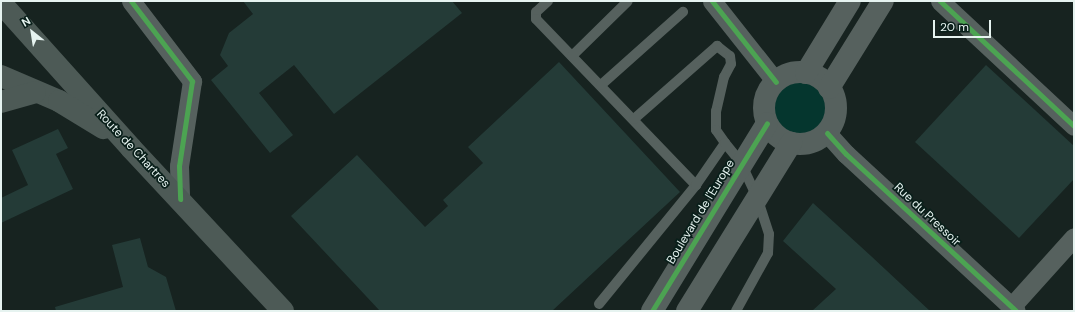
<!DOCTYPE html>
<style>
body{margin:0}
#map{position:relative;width:1075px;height:312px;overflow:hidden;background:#172320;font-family:"DM Sans",sans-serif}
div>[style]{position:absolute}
.green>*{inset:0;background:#05362e}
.round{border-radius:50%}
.building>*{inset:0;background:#243b37}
.service>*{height:10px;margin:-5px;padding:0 5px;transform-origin:5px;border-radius:5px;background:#56615e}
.minor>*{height:19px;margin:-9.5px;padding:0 9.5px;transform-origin:9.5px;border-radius:9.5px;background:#56615e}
.tertiary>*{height:22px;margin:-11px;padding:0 11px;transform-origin:11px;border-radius:11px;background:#56615e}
.tertiary>.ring{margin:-11px;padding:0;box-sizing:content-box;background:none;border:22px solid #56615e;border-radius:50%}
.secondary>*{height:22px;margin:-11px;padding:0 11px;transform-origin:11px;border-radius:11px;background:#4d5a56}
.cycleway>*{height:5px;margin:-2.5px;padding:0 2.5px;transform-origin:2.5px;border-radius:2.5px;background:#4ca352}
span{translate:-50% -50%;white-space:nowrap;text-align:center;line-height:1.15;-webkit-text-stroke:3.5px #091f1a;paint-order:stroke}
.street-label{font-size:12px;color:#e6f3f0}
.frame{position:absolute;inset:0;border:2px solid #e6f3f0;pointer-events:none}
.north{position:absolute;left:12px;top:12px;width:40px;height:40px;-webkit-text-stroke:3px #091f1a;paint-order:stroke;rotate:330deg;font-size:11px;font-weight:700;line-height:16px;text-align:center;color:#e6f3f0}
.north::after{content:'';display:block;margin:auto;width:14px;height:18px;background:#e6f3f0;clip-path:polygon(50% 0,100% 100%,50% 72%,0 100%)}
.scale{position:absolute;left:933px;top:20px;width:58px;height:18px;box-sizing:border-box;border:2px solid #e6f3f0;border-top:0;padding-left:5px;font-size:12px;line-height:14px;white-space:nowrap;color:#e6f3f0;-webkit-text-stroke:3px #091f1a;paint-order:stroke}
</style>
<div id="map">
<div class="green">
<i class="round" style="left:770px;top:79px;width:58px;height:58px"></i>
</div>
<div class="building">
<i style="clip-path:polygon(243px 1px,452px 1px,462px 13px,334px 114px,294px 65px,259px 93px,293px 135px,270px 153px,211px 80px,228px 66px,220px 55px,229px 33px,253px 14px)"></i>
<i style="clip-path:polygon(559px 62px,680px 192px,552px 311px,380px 311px,291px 216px,357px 155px,425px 227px,448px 206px,443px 200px,483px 163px,468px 147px)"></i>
<i style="clip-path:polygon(986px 65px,1074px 146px,1074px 179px,1019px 238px,915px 142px)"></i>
<i style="clip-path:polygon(58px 129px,68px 148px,56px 154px,73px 189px,1px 223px,1px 198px,28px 185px,12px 150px)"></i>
<i style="clip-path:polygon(813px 203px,871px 256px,930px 311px,812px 311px,836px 289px,783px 241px)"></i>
<i style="clip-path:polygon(140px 238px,148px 267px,166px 277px,176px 311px,56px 311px,55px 307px,123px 287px,112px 245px)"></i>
</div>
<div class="service">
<i style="left:548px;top:1px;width:16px;rotate:137deg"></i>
<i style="left:536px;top:12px;width:7px;rotate:90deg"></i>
<i style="left:536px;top:19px;width:231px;rotate:46.1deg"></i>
<i style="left:572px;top:56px;width:78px;rotate:-44.5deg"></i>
<i style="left:601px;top:85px;width:110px;rotate:-41.7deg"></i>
<i style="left:634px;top:119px;width:111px;rotate:-41.3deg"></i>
<i style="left:717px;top:46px;width:16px;rotate:38deg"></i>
<i style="left:730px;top:56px;width:8px;rotate:83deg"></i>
<i style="left:731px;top:64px;width:15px;rotate:118deg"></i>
<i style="left:724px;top:77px;width:35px;rotate:103deg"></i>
<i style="left:716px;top:111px;width:19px;rotate:90deg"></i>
<i style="left:716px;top:130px;width:16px;rotate:55deg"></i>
<i style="left:599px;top:304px;width:154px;rotate:-50.8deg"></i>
<i style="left:696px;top:185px;width:51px;rotate:-55.4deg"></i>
<i style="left:725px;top:143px;width:26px;rotate:51deg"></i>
<i style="left:741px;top:163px;width:38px;rotate:65deg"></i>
<i style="left:757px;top:197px;width:39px;rotate:72deg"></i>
<i style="left:769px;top:234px;width:19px;rotate:93deg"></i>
<i style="left:768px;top:253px;width:66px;rotate:118.9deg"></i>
</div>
<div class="minor">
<i style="left:131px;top:1px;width:101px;rotate:52.7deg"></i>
<i style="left:192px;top:81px;width:86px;rotate:98.7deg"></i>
<i style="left:179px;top:166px;width:33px;rotate:88deg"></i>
<i style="left:712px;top:1px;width:103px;rotate:51.7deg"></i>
<i style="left:940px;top:1px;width:183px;rotate:43deg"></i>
<i style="left:827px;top:133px;width:28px;rotate:48deg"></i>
<i style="left:846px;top:154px;width:231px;rotate:42.7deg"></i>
<i style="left:1011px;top:307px;width:94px;rotate:-48deg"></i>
</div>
<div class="tertiary">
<i class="ring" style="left:764px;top:72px;width:50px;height:50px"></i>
<i style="left:806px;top:73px;width:84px;rotate:-58.6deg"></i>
<i style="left:829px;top:88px;width:102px;rotate:-58.2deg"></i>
<i style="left:652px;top:311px;width:220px;rotate:-58.5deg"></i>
<i style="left:687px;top:311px;width:198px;rotate:-58.2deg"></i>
</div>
<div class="secondary">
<i style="left:1px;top:3px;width:195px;rotate:48.1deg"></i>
<i style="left:131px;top:148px;width:223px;rotate:47deg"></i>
<i style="left:1px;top:76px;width:63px;rotate:23.3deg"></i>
<i style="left:59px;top:101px;width:52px;rotate:31.5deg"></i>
<i style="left:1px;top:102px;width:35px;rotate:-16deg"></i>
</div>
<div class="cycleway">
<i style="left:131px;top:1px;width:101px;rotate:52.7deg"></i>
<i style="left:192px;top:81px;width:86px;rotate:98.7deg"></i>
<i style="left:179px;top:166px;width:33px;rotate:88deg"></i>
<i style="left:712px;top:1px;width:103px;rotate:51.7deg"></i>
<i style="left:940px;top:1px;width:183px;rotate:43deg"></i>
<i style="left:827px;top:133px;width:28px;rotate:48deg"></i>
<i style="left:846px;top:154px;width:231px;rotate:42.7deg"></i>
<i style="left:652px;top:311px;width:220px;rotate:-58.5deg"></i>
</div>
<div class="street-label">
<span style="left:133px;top:149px;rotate:47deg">Route de Chartres</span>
<span style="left:701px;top:212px;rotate:-59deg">Boulevard de l'Europe</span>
<span style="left:927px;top:215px;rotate:43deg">Rue du Pressoir</span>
</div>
<div class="frame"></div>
<div class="north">N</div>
<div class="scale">20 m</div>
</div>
